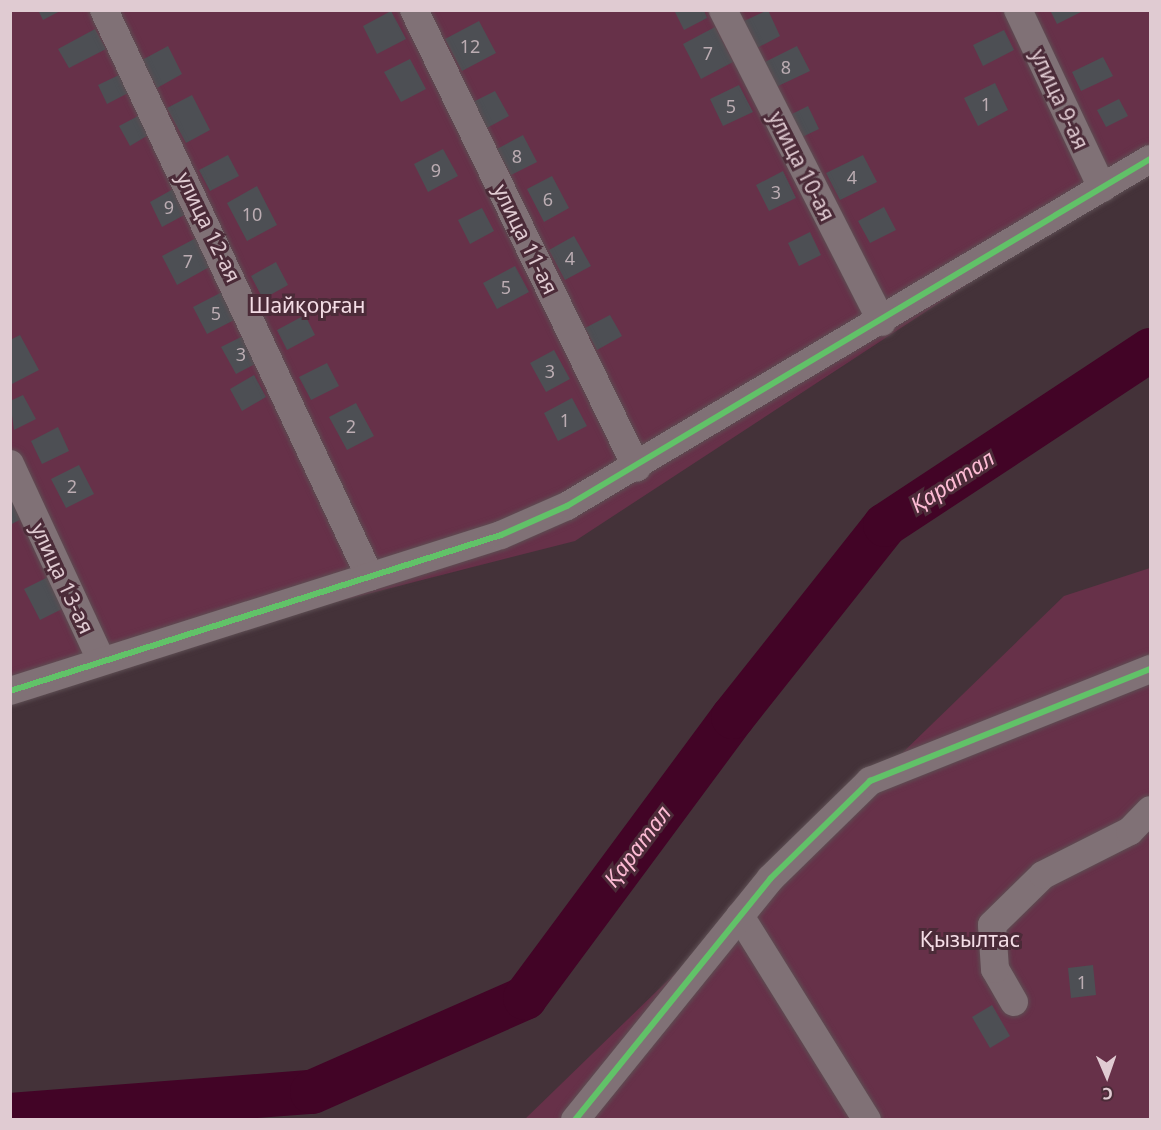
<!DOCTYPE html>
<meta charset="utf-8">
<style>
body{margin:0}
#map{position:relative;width:1161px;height:1130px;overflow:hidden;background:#443239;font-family:"Noto Sans",sans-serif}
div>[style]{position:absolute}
.green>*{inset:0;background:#673149}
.river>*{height:44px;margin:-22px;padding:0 22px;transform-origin:22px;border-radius:22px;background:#420426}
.building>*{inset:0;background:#4d4f54}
.roads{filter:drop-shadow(0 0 2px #5d4e53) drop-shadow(0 0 2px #5d4e53)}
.minor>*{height:28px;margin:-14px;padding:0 14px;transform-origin:14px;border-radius:14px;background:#807176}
.cycleway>*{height:6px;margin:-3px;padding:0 3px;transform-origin:3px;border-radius:3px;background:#61c268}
span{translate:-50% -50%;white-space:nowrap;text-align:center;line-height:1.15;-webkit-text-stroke:6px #4b2b38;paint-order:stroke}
.number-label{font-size:18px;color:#bbacb2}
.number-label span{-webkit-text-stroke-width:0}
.street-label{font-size:21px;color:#e0cbd2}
.park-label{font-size:21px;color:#f4dde6}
.water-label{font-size:22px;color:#fdbbd4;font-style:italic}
.frame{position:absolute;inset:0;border:12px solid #e0cbd2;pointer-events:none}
.north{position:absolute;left:1077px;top:1046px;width:60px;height:60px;-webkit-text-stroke:4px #4b2b38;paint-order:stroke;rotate:178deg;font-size:16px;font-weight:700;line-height:24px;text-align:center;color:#e0cbd2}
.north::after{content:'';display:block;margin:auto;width:21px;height:27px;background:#e0cbd2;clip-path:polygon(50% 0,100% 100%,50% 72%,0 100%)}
</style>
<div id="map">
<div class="green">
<i style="clip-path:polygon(11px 11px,1150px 11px,1150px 165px,575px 541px,11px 685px)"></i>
<i style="clip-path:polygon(1150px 568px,1150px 1119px,524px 1120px,1064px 596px)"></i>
</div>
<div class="river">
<i style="left:10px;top:1115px;width:303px;rotate:-4.4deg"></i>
<i style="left:312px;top:1092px;width:233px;rotate:-23.8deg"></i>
<i style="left:525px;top:998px;width:350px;rotate:-53.5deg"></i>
<i style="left:733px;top:717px;width:245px;rotate:-51.6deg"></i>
<i style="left:885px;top:525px;width:318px;rotate:-33.4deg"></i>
</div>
<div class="building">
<i style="clip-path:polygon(38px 10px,62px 10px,43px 20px)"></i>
<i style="clip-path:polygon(674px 10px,704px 10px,707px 18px,684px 30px)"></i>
<i style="clip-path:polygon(768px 10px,780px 36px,757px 48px,744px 21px)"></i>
<i style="clip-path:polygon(1050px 10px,1080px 10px,1081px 12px,1057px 24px)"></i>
<i style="clip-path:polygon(391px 11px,406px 39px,377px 54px,363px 26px)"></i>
<i style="clip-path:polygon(479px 21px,496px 53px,462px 71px,445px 39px)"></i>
<i style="clip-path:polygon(715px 27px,733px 62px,701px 79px,683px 44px)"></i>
<i style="clip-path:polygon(95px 29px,106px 49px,69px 68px,58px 49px)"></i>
<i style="clip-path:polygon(1004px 30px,1014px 50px,983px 66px,973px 45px)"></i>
<i style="clip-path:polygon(168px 46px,182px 74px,157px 88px,142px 60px)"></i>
<i style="clip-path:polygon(797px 46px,810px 71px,776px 87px,763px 63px)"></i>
<i style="clip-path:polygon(1103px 57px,1113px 76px,1081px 91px,1072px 72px)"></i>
<i style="clip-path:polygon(410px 59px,426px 89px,401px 102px,384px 72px)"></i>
<i style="clip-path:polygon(121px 74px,130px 92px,107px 104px,98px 85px)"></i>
<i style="clip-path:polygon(995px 83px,1008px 110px,978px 126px,964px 98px)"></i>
<i style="clip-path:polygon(739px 85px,753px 112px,723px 126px,710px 99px)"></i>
<i style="clip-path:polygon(495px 91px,509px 116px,485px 129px,471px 103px)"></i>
<i style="clip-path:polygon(192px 95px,210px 130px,186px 143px,167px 108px)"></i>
<i style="clip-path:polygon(1119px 99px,1128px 116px,1106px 127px,1097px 110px)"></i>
<i style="clip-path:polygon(808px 106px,819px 129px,800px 138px,788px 116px)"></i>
<i style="clip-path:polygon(140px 115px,150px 134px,130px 146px,119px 126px)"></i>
<i style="clip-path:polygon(523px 135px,537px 162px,511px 175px,497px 149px)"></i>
<i style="clip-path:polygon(443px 149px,458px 176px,428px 192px,414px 164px)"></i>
<i style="clip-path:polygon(228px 155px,239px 176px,210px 191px,199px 170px)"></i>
<i style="clip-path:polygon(863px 155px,877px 182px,840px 200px,826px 173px)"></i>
<i style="clip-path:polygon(783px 171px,796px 198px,769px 211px,756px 185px)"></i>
<i style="clip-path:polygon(552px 176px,569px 208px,544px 222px,527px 189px)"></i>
<i style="clip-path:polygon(257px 186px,277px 225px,247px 241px,227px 203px)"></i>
<i style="clip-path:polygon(175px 188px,188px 213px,162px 227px,150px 202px)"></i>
<i style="clip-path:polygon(884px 207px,896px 230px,870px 243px,858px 221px)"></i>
<i style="clip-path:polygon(482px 208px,494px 231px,470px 244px,458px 220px)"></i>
<i style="clip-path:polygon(810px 232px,821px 255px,799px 266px,788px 243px)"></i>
<i style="clip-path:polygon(574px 236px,591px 266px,565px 280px,549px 250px)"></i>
<i style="clip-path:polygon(198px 237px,213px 265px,177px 285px,162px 256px)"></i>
<i style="clip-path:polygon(276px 262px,288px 285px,263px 299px,251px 276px)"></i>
<i style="clip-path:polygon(515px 266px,529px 292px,497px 309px,483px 283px)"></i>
<i style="clip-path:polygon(224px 291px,238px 318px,207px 334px,193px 307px)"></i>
<i style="clip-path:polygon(305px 315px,315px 335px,287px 350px,277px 330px)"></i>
<i style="clip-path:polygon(610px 315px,622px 336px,597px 350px,585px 328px)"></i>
<i style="clip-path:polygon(247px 334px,261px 361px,236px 374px,221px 347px)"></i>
<i style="clip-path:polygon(20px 335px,39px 370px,10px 385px,10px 340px)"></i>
<i style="clip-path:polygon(554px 350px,570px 379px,546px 392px,530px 363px)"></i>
<i style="clip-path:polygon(327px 363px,339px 386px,311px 400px,299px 377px)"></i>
<i style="clip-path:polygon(254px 375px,266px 397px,242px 411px,230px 389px)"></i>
<i style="clip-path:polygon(23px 395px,36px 419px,14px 430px,10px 401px)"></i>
<i style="clip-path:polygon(572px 398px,587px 426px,558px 441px,544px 413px)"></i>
<i style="clip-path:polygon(356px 403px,374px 436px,347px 450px,329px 417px)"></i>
<i style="clip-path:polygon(58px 427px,69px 451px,42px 464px,31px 441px)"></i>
<i style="clip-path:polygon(79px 465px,94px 494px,66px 508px,51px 479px)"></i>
<i style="clip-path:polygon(10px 490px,27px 516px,10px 525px)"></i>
<i style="clip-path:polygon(50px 576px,66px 607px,40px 620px,24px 589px)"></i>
<i style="clip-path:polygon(1093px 965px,1096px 995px,1071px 998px,1068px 968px)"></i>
<i style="clip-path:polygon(992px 1005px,1010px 1036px,990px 1048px,972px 1017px)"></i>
</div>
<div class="roads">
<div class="minor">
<i style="left:104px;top:10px;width:626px;rotate:64.87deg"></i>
<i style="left:414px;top:10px;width:509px;rotate:64.04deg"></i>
<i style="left:723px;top:10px;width:350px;rotate:63deg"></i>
<i style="left:1018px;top:10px;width:197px;rotate:64.7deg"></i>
<i style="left:10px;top:464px;width:216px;rotate:65.1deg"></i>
<i style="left:10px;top:691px;width:515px;rotate:-17.63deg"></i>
<i style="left:501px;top:535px;width:72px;rotate:-23.7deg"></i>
<i style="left:567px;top:506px;width:678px;rotate:-30.76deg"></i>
<i style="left:740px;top:916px;width:240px;rotate:58.1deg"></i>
<i style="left:1014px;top:1002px;width:38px;rotate:-120deg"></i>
<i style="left:995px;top:969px;width:44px;rotate:-93.9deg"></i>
<i style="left:992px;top:925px;width:71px;rotate:-44.4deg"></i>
<i style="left:1043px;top:875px;width:97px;rotate:-26.8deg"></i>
<i style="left:1130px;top:831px;width:29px;rotate:-46deg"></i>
<i style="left:575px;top:1120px;width:311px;rotate:-51deg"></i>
<i style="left:771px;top:878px;width:139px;rotate:-44.4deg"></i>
<i style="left:870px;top:781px;width:302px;rotate:-21.8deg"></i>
</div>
</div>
<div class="cycleway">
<i style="left:10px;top:691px;width:515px;rotate:-17.63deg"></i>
<i style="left:501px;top:535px;width:72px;rotate:-23.7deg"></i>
<i style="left:567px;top:506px;width:678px;rotate:-30.76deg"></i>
<i style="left:575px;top:1120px;width:311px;rotate:-51deg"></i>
<i style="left:771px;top:878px;width:139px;rotate:-44.4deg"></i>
<i style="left:870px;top:781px;width:302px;rotate:-21.8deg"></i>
</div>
<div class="number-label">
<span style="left:470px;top:46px">12</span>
<span style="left:708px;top:53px">7</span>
<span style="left:786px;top:67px">8</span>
<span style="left:986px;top:104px">1</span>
<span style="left:731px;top:106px">5</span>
<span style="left:517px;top:156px">8</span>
<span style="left:436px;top:170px">9</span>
<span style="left:852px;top:177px">4</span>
<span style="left:776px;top:192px">3</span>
<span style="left:548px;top:199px">6</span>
<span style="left:169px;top:207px">9</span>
<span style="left:252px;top:214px">10</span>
<span style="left:570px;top:258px">4</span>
<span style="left:188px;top:261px">7</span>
<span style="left:506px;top:287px">5</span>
<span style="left:216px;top:313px">5</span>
<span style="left:241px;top:354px">3</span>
<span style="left:550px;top:371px">3</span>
<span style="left:565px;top:420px">1</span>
<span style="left:351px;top:426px">2</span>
<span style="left:72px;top:486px">2</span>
<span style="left:1082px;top:982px">1</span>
</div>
<div class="street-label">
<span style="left:1060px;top:99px;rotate:65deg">улица 9-ая</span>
<span style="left:802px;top:166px;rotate:63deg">улица 10-ая</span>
<span style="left:209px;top:227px;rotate:64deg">улица 12-ая</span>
<span style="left:526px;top:239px;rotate:64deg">улица 11-ая</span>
<span style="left:63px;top:578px;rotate:65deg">улица 13-ая</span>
</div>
<div class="park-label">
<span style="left:307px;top:305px">Шайқорған</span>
<span style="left:970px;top:939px">Қызылтас</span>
</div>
<div class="water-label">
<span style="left:952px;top:481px;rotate:-33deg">Қаратал</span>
<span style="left:637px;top:846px;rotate:-53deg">Қаратал</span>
</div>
<div class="frame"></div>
<div class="north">С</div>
</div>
